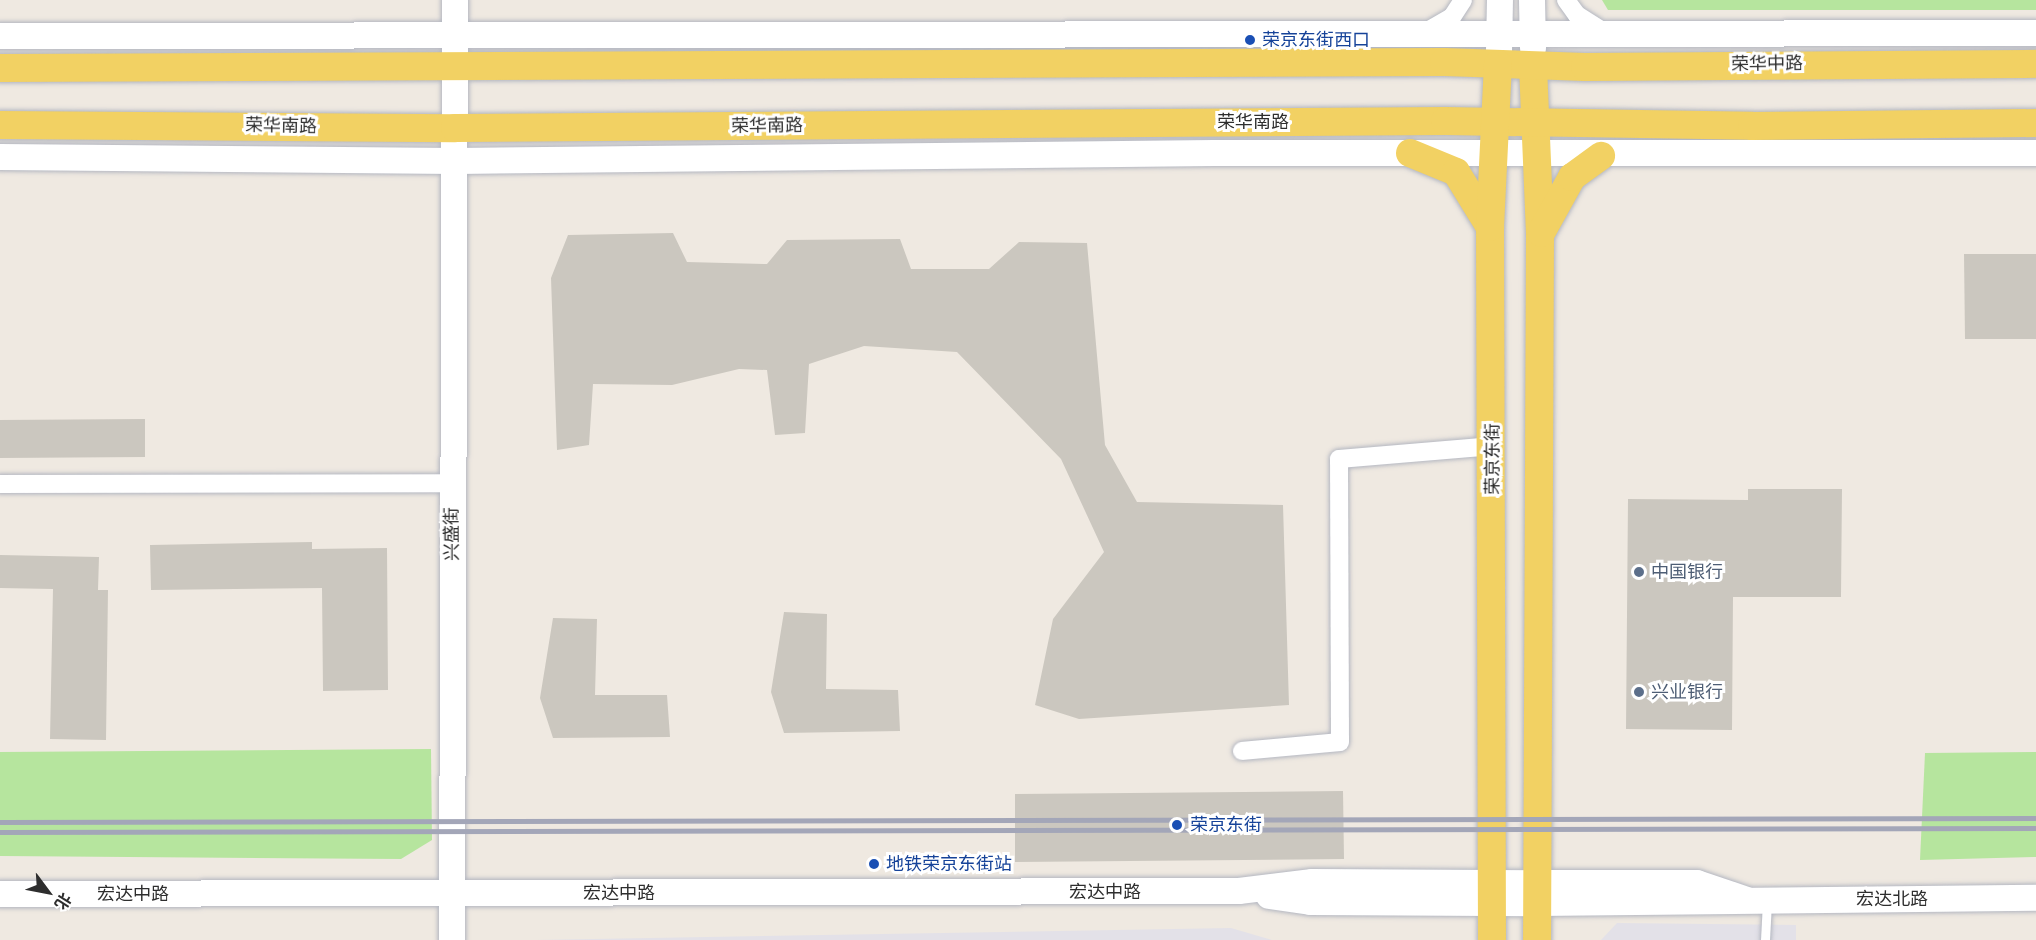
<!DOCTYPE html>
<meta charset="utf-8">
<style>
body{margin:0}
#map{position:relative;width:2036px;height:940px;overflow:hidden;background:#efe9e1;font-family:"PT Sans Narrow","Noto Sans SC",sans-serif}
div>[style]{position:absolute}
.industrial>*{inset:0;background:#e3e1e8}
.green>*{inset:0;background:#b6e59e}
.building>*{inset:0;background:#cbc7bf}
.roads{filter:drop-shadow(0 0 2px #b4b7c1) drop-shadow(0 0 2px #b4b7c1)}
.lane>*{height:9px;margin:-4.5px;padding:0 4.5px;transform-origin:4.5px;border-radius:4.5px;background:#fff}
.street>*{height:18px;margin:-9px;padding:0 9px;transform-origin:9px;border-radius:9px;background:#fff}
.secondary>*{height:26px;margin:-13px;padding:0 13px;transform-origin:13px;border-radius:13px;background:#fff}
.primary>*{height:28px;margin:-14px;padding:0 14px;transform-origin:14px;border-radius:14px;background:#f2d163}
.rail>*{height:4.5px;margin:-2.25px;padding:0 2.25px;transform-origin:2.25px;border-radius:2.25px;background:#a3a6b8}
.dots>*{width:16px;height:16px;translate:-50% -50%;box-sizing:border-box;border:3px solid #fff;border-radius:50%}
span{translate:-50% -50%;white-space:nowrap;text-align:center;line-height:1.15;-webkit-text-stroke:6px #fff;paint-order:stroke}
.transit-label{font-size:18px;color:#164399}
.left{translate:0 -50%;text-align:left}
.street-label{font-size:18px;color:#2e2e2e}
.service-label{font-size:18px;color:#4e5e75}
.north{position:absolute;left:18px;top:862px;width:60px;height:60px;-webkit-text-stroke:4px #fff;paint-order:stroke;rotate:122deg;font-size:16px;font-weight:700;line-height:24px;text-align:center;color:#2e2e2e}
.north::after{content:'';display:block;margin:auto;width:21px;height:27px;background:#2e2e2e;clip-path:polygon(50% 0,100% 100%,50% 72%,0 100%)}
</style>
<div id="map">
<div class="industrial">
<i style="clip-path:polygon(1617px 923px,1796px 925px,1796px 940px,1601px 940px)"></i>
<i style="clip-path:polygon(1231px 928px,1272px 940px,536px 940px)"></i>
</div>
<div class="green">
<i style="clip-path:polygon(1602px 0,2036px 0,2036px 10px,1608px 10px)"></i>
<i style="clip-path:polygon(431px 749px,432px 840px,401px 859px,0 856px,0 752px)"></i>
<i style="clip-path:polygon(2036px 752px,2036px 857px,1920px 860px,1925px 753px)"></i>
</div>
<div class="building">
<i style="clip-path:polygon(673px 233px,687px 262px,767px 264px,787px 240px,900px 239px,911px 269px,989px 269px,1019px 242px,1087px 243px,1105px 445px,1137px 502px,1283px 505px,1289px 705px,1079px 719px,1035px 705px,1053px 619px,1104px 552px,1061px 459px,957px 352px,864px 346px,809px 364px,805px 433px,775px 435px,767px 370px,739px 369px,672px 385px,593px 384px,589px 445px,557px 450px,551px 278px,568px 235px)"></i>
<i style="clip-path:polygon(1964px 254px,2036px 254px,2036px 339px,1965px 339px)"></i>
<i style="clip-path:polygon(145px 419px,145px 457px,0 458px,0 420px)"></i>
<i style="clip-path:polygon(1748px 489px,1842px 489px,1841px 597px,1733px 597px,1732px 730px,1626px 729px,1628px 499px,1748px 500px)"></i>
<i style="clip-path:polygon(312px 542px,312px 549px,387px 548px,388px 690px,323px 691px,322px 588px,151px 590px,150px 545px)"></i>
<i style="clip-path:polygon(0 555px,99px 557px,98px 590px,108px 590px,106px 740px,50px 739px,53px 589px,0 588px)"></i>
<i style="clip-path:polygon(784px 612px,827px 614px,826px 689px,898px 690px,900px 731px,784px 733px,771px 692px)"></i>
<i style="clip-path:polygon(553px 618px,597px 619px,595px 695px,667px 695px,670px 737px,553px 738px,540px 698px)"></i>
<i style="clip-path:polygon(1343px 791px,1344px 859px,1015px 862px,1015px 794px)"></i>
</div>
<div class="roads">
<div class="lane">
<i style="left:1765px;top:940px;width:38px;rotate:-87deg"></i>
</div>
<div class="street">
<i style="left:1566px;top:0;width:19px;rotate:54deg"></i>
<i style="left:1577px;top:15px;width:34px;rotate:32deg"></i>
<i style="left:1424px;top:33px;width:32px;rotate:-30deg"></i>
<i style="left:1452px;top:17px;width:20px;rotate:-57deg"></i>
<i style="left:0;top:484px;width:452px;rotate:-0.1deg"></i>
<i style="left:1242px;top:751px;width:98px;rotate:-5.2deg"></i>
<i style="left:1340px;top:742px;width:283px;rotate:-90.2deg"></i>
<i style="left:1339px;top:459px;width:155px;rotate:-4.8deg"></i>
</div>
<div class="secondary">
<i style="left:1532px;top:0;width:48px;rotate:88.8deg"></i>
<i style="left:0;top:36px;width:2036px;rotate:-0.08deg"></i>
<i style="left:1499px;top:51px;width:51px;rotate:-88.9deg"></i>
<i style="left:0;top:157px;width:456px;rotate:0.5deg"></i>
<i style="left:456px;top:161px;width:758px;rotate:-0.6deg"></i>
<i style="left:1214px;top:153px;width:822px"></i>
<i style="left:0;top:894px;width:1239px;rotate:-0.14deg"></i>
<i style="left:1239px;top:891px;width:74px;rotate:-7deg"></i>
<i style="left:1312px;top:882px;width:225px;rotate:0.3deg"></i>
<i style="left:1537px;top:883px;width:160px"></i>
<i style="left:1697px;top:883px;width:53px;rotate:18.8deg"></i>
<i style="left:1269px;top:896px;width:42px;rotate:8.1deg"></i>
<i style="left:1311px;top:902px;width:226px;rotate:0.3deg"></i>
<i style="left:1537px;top:903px;width:499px;rotate:-0.6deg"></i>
<i style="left:452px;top:940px;width:940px;rotate:-89.82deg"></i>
</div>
<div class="primary">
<i style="left:1533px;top:66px;width:169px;rotate:87.6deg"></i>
<i style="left:1540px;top:235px;width:705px;rotate:90.24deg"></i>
<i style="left:0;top:68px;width:1444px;rotate:-0.24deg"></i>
<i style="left:1444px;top:62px;width:141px;rotate:2deg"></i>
<i style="left:1585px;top:67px;width:451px;rotate:-0.4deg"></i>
<i style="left:0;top:125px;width:455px;rotate:0.4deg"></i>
<i style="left:455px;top:128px;width:990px;rotate:-0.41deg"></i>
<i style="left:1445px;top:121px;width:307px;rotate:0.9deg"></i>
<i style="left:1752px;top:126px;width:284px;rotate:-0.6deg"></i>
<i style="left:1410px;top:153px;width:50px;rotate:22.4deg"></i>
<i style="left:1456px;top:172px;width:65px;rotate:58.3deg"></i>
<i style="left:1541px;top:233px;width:64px;rotate:-61deg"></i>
<i style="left:1572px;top:177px;width:36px;rotate:-36deg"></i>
<i style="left:1492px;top:940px;width:713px;rotate:-90.16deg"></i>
<i style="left:1490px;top:227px;width:163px;rotate:-87.2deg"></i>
</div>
</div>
<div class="rail">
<i style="left:0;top:822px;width:2036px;rotate:-0.11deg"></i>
<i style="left:0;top:832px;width:2036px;rotate:-0.11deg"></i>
</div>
<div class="dots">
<i style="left:1250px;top:40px;background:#1a4fb4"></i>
<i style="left:1639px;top:572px;background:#5c6f8a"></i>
<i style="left:1639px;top:692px;background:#5c6f8a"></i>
<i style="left:1177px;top:825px;background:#1a4fb4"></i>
<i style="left:874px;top:864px;background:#1a4fb4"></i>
</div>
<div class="transit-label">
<span class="left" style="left:1262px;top:40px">荣京东街西口</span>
<span class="left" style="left:1190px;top:825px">荣京东街</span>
<span class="left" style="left:886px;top:864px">地铁荣京东街站</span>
</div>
<div class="street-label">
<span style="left:1767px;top:64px;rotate:-1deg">荣华中路</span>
<span style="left:1253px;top:122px">荣华南路</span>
<span style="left:281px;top:126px;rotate:1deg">荣华南路</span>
<span style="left:767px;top:126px;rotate:-1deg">荣华南路</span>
<span style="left:1493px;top:459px;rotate:-90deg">荣京东街</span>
<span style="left:452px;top:534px;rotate:-90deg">兴盛街</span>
<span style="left:1105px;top:892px">宏达中路</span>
<span style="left:619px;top:893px">宏达中路</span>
<span style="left:133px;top:894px">宏达中路</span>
<span style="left:1892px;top:899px">宏达北路</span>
</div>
<div class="service-label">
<span class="left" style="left:1651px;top:572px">中国银行</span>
<span class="left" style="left:1651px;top:692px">兴业银行</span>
</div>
<div class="north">北</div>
</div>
